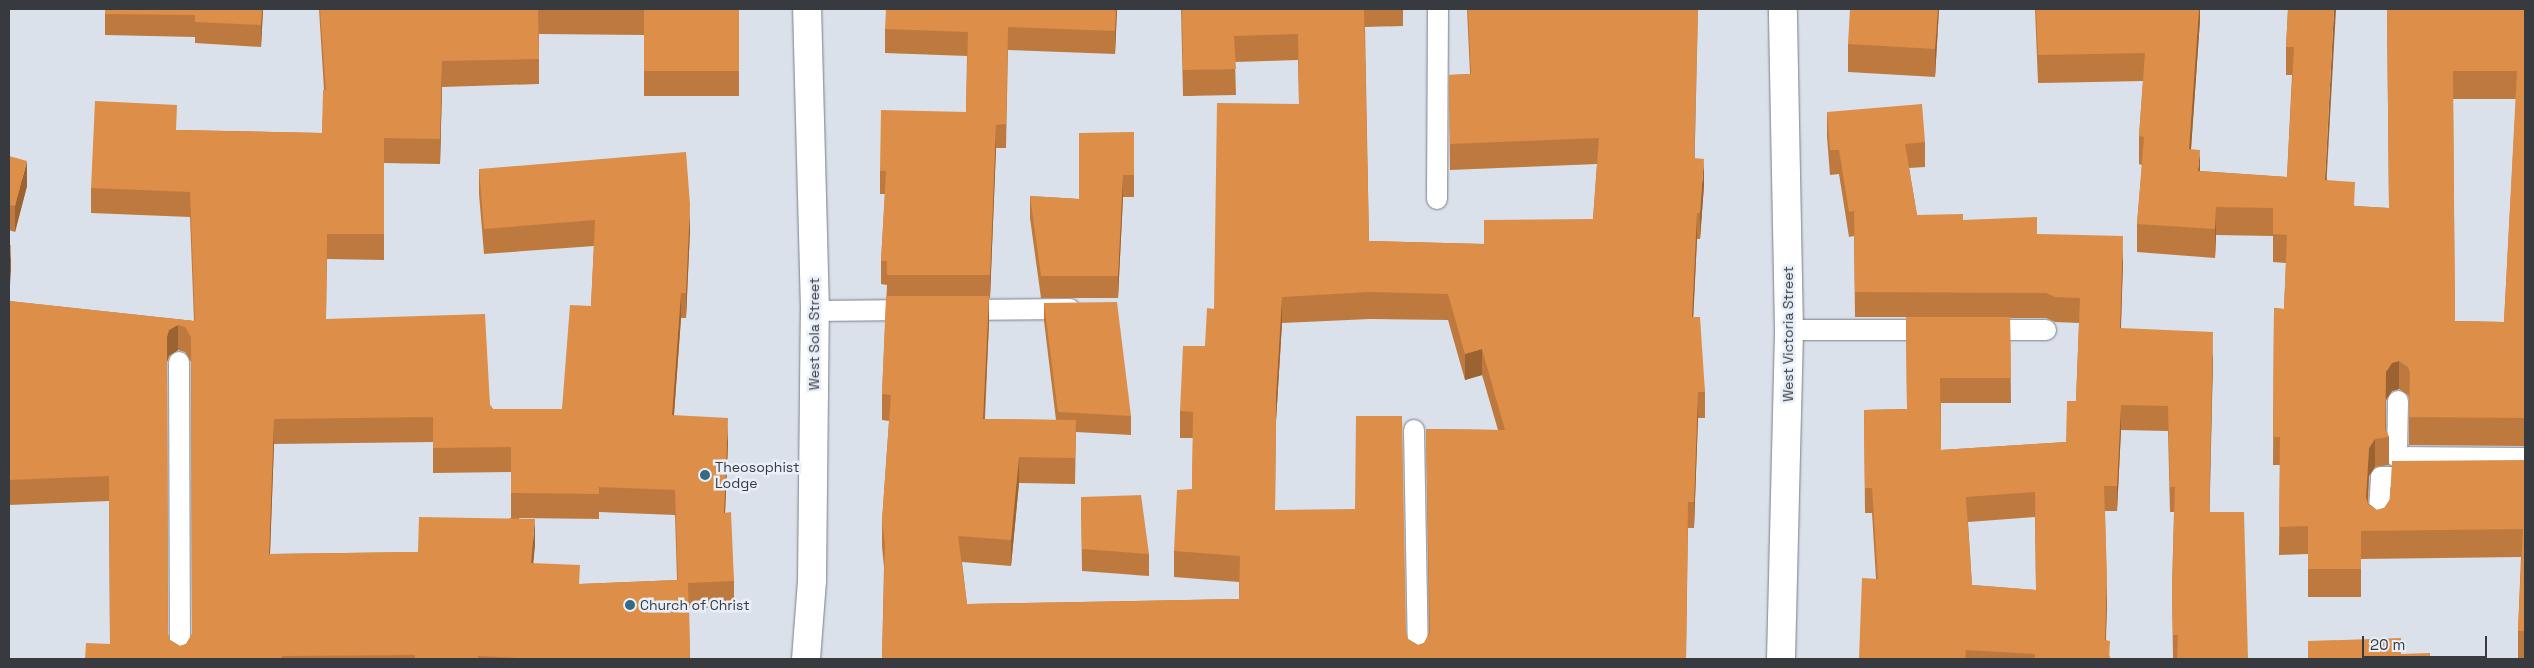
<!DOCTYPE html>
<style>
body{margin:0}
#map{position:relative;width:2534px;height:668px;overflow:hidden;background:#dae1eb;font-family:"Space Grotesk",sans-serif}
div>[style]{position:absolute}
.roads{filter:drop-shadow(0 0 1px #787e87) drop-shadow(0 0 1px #787e87)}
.service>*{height:20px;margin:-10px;padding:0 10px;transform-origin:10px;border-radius:10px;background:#fff}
.minor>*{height:28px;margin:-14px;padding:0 14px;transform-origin:14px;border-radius:14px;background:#fff}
.wall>*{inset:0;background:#be7a3e}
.shaded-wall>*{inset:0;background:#9b6332}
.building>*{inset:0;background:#dd8e48}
.dots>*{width:14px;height:14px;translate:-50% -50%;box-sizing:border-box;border:2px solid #e8eff8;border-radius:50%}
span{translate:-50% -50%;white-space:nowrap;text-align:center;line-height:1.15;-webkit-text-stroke:5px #e8eff8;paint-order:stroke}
.street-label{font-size:14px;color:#373a3e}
.poi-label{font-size:14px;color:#373a3e}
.left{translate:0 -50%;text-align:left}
.frame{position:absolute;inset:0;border:10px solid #373a3e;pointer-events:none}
.scale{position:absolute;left:2362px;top:636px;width:125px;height:22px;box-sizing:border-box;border:2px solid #373a3e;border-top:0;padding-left:6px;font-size:15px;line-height:18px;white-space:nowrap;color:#373a3e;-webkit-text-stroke:4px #e8eff8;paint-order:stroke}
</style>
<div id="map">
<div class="roads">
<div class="service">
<i style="left:1437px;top:199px;width:190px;rotate:-89.7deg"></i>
<i style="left:962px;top:310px;width:108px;rotate:-0.5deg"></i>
<i style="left:815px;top:311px;width:98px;rotate:-0.6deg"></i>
<i style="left:1789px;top:330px;width:143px"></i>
<i style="left:1984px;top:330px;width:62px"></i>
<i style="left:179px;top:362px;width:297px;rotate:89.8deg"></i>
<i style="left:2398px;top:401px;width:56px;rotate:91deg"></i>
<i style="left:2397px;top:457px;width:128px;rotate:0.4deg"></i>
<i style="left:1414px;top:430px;width:229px;rotate:89deg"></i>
<i style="left:2378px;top:526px;width:49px;rotate:-86.5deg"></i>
<i style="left:2381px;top:477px;width:37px"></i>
</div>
<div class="minor">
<i style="left:806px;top:659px;width:78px;rotate:-85.6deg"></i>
<i style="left:812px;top:581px;width:270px;rotate:-89.4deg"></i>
<i style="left:815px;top:311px;width:302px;rotate:-91.5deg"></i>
<i style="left:1781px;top:659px;width:329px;rotate:-88.6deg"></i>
<i style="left:1789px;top:330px;width:321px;rotate:-91.1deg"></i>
</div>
</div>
<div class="wall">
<i style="clip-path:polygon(105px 9px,263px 9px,261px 47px,195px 43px,195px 37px,105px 35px)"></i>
<i style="clip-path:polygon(evenodd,319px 9px,739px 9px,739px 96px,644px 96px,644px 35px,539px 34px,539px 84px,442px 87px,440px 164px,384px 163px,384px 260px,327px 259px,326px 319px,490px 405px,493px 409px,562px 409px,591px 306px,594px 246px,484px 254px,479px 194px,479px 169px,690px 230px,686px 318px,681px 318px,674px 415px,728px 443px,725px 513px,734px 581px,734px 607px,689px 608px,690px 659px,85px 659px,110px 644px,109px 501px,9px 505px,9px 301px,194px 321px,190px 217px,91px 213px,91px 188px,177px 130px,322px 133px,324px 90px,319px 9px,178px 350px,185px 352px,191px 362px,192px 634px,186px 644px,180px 646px,170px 640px,168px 634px,167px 362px,169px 356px,178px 350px,319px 9px,433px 442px,433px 473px,511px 472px,511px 518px,418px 552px,270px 554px,274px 444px,433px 442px,319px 9px,599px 512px,675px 515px,677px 580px,580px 584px,533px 563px,535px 544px,519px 518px,599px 519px,599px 512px)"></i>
<i style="clip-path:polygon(evenodd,1117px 9px,1115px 54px,1008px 50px,1006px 148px,996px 148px,990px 298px,989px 298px,989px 322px,985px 419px,1056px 420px,1044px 321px,1044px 303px,1131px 416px,1131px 435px,1076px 432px,1075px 484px,1019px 483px,1011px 566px,962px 562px,967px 604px,1239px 599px,1239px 582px,1174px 577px,1174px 551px,1192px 489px,1193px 438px,1180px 438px,1180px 411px,1205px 346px,1214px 309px,1299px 104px,1298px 60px,1235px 62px,1236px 95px,1183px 96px,1181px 9px,1403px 9px,1403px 26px,1365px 27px,1369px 241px,1484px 244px,1593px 219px,1597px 164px,1450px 170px,1449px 75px,1470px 74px,1467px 9px,1698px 9px,1694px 158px,1704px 185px,1700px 239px,1697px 239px,1693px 317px,1705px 392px,1705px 418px,1698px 418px,1694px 528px,1688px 528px,1686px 659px,882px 659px,884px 567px,882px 547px,882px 521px,889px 421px,882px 420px,882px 394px,887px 285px,881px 284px,881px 261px,885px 194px,880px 194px,880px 171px,966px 112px,967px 56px,885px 53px,885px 29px,1117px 9px,1370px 319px,1448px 320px,1465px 380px,1482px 375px,1498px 430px,1426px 429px,1429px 633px,1424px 643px,1418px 645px,1408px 639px,1406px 633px,1275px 510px,1276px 421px,1282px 323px,1370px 319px)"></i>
<i style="clip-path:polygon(1939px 9px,1935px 77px,1848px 72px,1848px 44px)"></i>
<i style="clip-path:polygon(evenodd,2035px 9px,2200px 9px,2200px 20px,2191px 149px,2200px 171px,2287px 177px,2292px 75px,2286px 75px,2286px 47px,2288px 9px,2327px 180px,2355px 206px,2389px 208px,2387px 9px,2525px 9px,2525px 446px,2409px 445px,2409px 399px,2408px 395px,2399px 389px,2392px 391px,2386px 400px,2386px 430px,2389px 437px,2389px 465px,2375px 467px,2369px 476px,2368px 503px,2377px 510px,2384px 508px,2525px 460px,2525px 659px,2518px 659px,2518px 631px,2521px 557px,2361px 559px,2361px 597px,2308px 597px,2308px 554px,2279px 555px,2280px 465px,2273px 465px,2274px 308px,2284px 309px,2286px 263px,2273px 262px,2273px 236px,2216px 235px,2215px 258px,2137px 252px,2137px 224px,2142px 165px,2139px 164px,2139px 136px,2143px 81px,2038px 83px,2035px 9px,2453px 99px,2516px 99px,2504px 322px,2455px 321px,2453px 99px)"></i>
<i style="clip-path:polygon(evenodd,1827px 112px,1925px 142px,1925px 167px,1909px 168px,1917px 215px,1963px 220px,2037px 234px,2123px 261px,2121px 328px,2213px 357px,2209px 512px,2248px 659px,2173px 659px,2172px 589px,2174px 512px,2170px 512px,2168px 431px,2121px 430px,2117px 511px,2105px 511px,2107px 601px,2106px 640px,2110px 659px,1859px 659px,1876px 579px,1872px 513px,1865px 513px,1864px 410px,1907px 409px,1906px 317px,1855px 317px,1854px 236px,1849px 237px,1839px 174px,1830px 175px,1827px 137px,1827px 112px,2010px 318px,2046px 318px,2055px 322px,2079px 323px,2076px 401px,2066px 442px,1941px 450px,1941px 403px,2011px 403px,2010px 318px,1827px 112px,2035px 517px,2036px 590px,1972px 585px,1968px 522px,2035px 517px)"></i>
<i style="clip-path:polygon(1134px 132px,1134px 197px,1123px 197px,1118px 298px,1041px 298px,1030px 218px,1030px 196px,1079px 199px)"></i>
<i style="clip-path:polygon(9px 156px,27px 186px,15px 232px,9px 230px)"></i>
<i style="clip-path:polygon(1081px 497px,1149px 554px,1149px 576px,1082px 571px)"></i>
</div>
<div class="shaded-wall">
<i style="clip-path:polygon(262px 9px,263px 9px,261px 47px,261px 25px)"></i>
<i style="clip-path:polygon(1116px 9px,1117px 9px,1115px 54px,1115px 31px)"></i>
<i style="clip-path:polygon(1698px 9px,1694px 184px,1694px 158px)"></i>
<i style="clip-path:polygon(1938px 9px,1939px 9px,1935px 77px,1935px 49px)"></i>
<i style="clip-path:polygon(2199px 9px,2200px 9px,2200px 20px,2189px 177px,2189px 149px)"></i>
<i style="clip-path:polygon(2334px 9px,2336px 9px,2325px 208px,2325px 180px)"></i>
<i style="clip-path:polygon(442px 61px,442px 87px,440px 164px,440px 139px)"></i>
<i style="clip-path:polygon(996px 125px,996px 148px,990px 298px,990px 275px)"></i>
<i style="clip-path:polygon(2200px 150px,2200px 178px,2198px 171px)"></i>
<i style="clip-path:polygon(1704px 159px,1704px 185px,1700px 239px,1700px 213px)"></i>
<i style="clip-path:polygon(27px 161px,27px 186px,15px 232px,15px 206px)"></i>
<i style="clip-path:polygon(1123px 175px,1123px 197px,1118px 298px,1118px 276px)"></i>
<i style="clip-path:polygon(690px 204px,690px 230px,686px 318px,686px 293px)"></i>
<i style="clip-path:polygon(2216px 207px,2216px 235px,2215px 258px,2215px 229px)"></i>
<i style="clip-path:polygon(1697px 213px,1697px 239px,1692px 344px,1692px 317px)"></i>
<i style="clip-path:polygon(2123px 236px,2123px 261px,2120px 353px,2120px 328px)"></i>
<i style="clip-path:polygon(11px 245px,11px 270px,9px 299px,9px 274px)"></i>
<i style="clip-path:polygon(681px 293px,681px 318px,672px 441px,672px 415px)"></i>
<i style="clip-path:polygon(989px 296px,989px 322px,983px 445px,983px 419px)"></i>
<i style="clip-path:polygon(1282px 297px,1282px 323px,1276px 421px,1276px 395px)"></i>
<i style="clip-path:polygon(178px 325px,178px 350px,169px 356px,167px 362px,167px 337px,169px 330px)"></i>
<i style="clip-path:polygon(2213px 332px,2213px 357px,2209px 537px,2209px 512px)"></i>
<i style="clip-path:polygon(1482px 349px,1482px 375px,1465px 380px,1465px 354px)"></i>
<i style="clip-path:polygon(2399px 361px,2399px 389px,2392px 391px,2386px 400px,2385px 437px,2386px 372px,2392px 363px)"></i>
<i style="clip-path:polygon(1698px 392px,1698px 418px,1694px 528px,1694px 502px)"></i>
<i style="clip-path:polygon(2121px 405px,2121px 430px,2117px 511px,2117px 486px)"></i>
<i style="clip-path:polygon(728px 418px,728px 443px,724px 538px,724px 513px)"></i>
<i style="clip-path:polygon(274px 419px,274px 444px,269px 580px,269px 554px)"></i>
<i style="clip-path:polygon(2375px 439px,2375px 467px,2369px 476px,2366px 525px,2366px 497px,2369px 448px)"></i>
<i style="clip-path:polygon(1019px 457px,1019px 483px,1011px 566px,1011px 540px)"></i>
<i style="clip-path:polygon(535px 519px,535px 544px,531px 588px,531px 563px)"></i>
<i style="clip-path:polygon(2107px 576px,2107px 601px,2105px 659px,2105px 640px)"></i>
<i style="clip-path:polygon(10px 594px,10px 619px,9px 637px,9px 612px)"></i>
</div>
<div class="building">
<i style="clip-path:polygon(105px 9px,262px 9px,261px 25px,195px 22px,195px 15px,105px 14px)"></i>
<i style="clip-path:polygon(evenodd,320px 9px,739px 9px,739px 71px,644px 71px,644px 10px,538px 9px,539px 59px,442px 61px,440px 139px,384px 138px,384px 234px,327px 234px,326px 319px,485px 314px,490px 405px,493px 409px,562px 409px,570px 305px,591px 306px,595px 220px,484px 229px,479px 169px,686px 152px,690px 204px,686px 293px,681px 293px,672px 415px,728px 418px,724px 513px,731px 512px,734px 581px,688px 583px,690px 659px,536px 659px,478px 656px,478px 659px,415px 659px,415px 655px,282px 656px,281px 659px,85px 659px,86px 643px,110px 644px,109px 476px,9px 480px,9px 301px,195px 321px,190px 192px,91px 188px,95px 101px,177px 105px,176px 130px,322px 133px,323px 90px,326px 90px,320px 9px,178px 325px,185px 327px,191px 337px,192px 634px,186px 644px,180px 646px,170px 640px,168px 634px,167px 337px,169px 330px,178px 325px,320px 9px,433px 417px,433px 448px,511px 447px,511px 493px,599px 494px,599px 487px,675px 490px,678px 580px,579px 584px,580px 565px,531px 563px,535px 519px,419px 517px,418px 552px,269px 554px,274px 419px,433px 417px)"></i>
<i style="clip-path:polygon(886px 9px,1116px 9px,1115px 31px,1008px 27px,1006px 124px,996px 125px,990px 275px,887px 275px,887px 261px,881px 261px,886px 171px,880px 171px,881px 110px,966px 112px,968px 32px,885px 29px)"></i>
<i style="clip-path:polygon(evenodd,1182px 9px,1364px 9px,1369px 241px,1484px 244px,1484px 220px,1593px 219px,1599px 138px,1450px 144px,1449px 75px,1471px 74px,1468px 9px,1698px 9px,1694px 158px,1704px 159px,1700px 213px,1697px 213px,1692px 317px,1700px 317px,1705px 392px,1698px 392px,1694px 502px,1688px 502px,1686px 659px,882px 659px,885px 544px,882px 521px,891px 395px,882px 394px,886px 296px,989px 296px,983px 419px,1076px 420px,1075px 458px,1019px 457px,1011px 540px,958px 536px,967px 604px,1239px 599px,1240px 556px,1174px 551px,1177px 490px,1192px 489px,1193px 412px,1180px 411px,1183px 346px,1205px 346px,1207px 308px,1214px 309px,1217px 103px,1299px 104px,1298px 34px,1234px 36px,1236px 69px,1183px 70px,1182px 9px,1370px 292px,1448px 294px,1465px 354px,1482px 349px,1505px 430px,1426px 429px,1430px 633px,1424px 643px,1418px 645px,1408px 639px,1406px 633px,1402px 416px,1356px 416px,1355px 509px,1275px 510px,1276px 395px,1282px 297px,1370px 292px)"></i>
<i style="clip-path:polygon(1850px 9px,1938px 9px,1935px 49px,1848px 44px)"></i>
<i style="clip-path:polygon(evenodd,2036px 9px,2199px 9px,2189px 149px,2200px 150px,2198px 171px,2287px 177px,2294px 47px,2286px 47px,2288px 9px,2334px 9px,2325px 180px,2355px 182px,2354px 206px,2389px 208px,2387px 9px,2525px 9px,2525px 418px,2409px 417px,2410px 373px,2408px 367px,2399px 361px,2392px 363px,2386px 372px,2385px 429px,2389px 437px,2375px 439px,2369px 448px,2366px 497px,2368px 504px,2377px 510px,2384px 508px,2390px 499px,2392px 461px,2525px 460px,2525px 631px,2518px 631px,2523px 529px,2361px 531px,2361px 569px,2308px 569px,2308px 526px,2279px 527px,2280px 437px,2273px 437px,2274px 308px,2284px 309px,2287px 235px,2273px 234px,2273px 208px,2216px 207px,2215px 229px,2137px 224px,2144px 137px,2139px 136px,2145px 53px,2038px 55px,2036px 9px,2453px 71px,2517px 71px,2504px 322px,2455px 321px,2453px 71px)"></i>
<i style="clip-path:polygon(evenodd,1922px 104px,1925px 142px,1905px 144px,1917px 215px,1963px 214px,1963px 220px,2037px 217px,2037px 234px,2123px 236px,2120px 328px,2213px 332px,2209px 512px,2244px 512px,2248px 659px,2177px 659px,2178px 635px,2173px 635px,2172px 589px,2175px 487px,2170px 487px,2168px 406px,2121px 405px,2117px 486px,2104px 486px,2107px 576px,2105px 640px,2110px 641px,2109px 659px,2035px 659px,2035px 654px,1966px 650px,1965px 659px,1859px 659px,1862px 578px,1878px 579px,1872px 488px,1865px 488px,1864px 410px,1907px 409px,1906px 317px,2010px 317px,2011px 378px,1940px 378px,1941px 450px,2066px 442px,2067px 401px,2076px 401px,2080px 298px,2055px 297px,2046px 293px,1855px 292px,1854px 211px,1849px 212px,1839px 150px,1830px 150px,1827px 112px,1922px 104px,2035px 492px,2036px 590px,1972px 585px,1966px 497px,2035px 492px)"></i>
<i style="clip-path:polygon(1134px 132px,1134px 175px,1123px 175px,1118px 276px,1041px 276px,1030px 196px,1079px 199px,1079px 133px)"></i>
<i style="clip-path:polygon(9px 156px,27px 161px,15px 206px,9px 205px)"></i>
<i style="clip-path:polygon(9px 245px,11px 245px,9px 274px)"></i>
<i style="clip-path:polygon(1117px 302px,1131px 416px,1058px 412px,1044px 303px)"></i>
<i style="clip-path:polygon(1141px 495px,1149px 554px,1082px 549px,1081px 497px)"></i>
<i style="clip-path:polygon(9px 594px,10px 594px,9px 612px)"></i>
<i style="clip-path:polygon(2401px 638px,2401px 654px,2430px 653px,2430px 659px,2308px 659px,2308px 641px)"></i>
</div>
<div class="dots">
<i style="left:705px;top:475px;background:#346b86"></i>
<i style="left:630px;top:605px;background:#346b86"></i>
</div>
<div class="street-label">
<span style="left:814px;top:334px;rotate:-90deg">West Sola Street</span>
<span style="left:1788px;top:334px;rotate:-90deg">West Victoria Street</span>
</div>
<div class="poi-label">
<span class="left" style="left:715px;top:475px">Theosophist<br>Lodge</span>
<span class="left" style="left:640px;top:605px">Church of Christ</span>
</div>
<div class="frame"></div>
<div class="scale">20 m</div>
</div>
